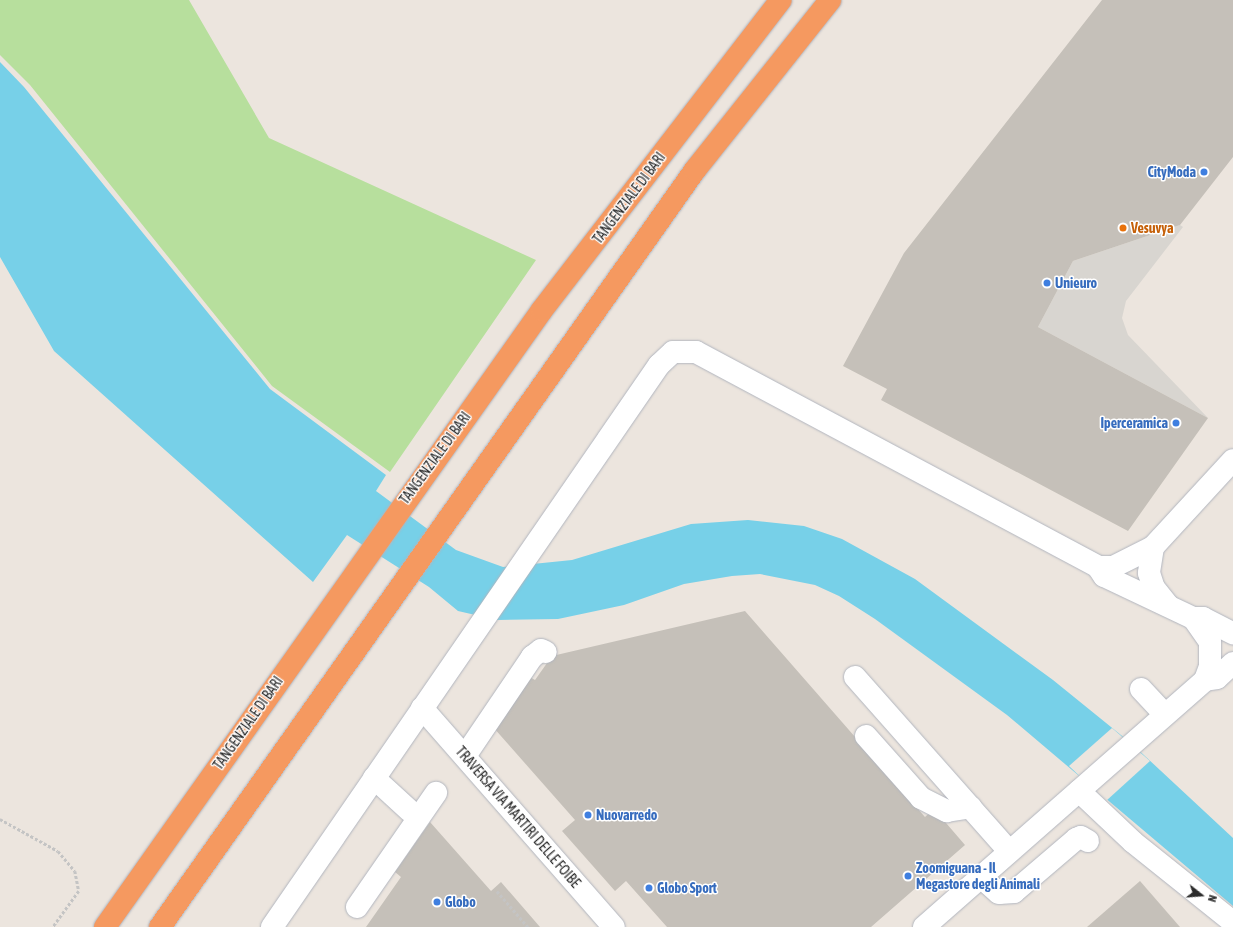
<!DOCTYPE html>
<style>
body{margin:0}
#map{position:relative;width:1233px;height:927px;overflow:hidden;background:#ece5de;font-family:"Asap Condensed",sans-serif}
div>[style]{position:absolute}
.green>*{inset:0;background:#b7df9d}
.plaza>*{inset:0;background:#d8d5d0}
.water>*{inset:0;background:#77d0e8}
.pier>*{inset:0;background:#ece5de}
.building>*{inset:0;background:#c5c0b9}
.path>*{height:2.5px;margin-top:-1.25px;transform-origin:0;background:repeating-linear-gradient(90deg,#c4c4c4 0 3px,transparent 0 5px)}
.roads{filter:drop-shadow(0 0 1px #b1b5be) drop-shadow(0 0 1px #b1b5be)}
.minor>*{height:22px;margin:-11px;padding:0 11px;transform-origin:11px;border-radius:11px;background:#fff}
.highway>*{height:22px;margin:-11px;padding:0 11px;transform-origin:11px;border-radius:11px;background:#f59960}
.dots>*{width:11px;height:11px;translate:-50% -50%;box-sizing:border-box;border:2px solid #fff;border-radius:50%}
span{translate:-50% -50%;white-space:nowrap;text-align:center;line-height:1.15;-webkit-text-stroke:3px #fff;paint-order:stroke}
.shop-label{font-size:14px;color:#366cbe;font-weight:700}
.right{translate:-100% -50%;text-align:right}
.left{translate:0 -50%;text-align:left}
.street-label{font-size:14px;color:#2b2b2b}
.food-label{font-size:14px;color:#c56008;font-weight:700}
.north{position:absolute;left:1181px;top:875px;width:40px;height:40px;-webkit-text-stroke:3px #fff;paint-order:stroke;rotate:107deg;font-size:11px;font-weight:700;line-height:16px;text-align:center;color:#2b2b2b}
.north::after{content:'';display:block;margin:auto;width:14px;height:18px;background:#2b2b2b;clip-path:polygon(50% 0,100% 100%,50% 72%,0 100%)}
</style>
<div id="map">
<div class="green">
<i style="clip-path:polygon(0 0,189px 0,269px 138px,536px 260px,390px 472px,272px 386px,30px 85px,0 55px)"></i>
</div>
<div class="plaza">
<i style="clip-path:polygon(1180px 225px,1183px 227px,1126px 301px,1122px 318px,1128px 335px,1208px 418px,1038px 327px,1073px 261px)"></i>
</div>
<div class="water">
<i style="clip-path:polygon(0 62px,24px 87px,270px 389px,386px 475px,376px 491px,456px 550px,503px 567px,572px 560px,691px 524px,748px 520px,804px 526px,842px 539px,915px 579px,1053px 680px,1132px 744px,1233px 838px,1233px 906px,1007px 715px,875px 619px,839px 596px,815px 585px,760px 574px,732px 576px,684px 584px,624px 605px,558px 619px,497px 620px,458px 611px,429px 587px,347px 535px,313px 582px,54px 351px,0 257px)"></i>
</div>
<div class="pier">
<i style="clip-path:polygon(1112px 728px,1150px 761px,1106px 801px,1069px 766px)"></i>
</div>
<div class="building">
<i style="clip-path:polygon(1102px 0,1233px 0,1233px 157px,1180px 225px,1073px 261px,1038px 327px,1208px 418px,1128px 531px,881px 400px,887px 389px,843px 366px,904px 253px)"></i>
<i style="clip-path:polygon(745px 611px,925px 817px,934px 809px,965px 845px,871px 927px,667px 927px,626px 881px,615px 891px,562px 831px,575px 820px,493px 727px,528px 676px,535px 680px,552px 656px)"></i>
<i style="clip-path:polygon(430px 822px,491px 891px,501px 882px,540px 927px,366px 927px,401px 877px,395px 872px)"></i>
<i style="clip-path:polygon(1140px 881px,1180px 927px,1087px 927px)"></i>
</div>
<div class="path">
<i style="left:0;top:819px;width:66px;rotate:28.9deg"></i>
<i style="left:58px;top:851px;width:26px;rotate:50deg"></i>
<i style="left:75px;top:871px;width:20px;rotate:79deg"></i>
<i style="left:79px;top:891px;width:44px;rotate:125.8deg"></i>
<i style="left:497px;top:891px;width:48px;rotate:49.3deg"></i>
</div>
<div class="roads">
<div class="minor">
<i style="left:1153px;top:547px;width:26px;rotate:99deg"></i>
<i style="left:1149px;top:573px;width:16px;rotate:72deg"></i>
<i style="left:1154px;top:588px;width:22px;rotate:51deg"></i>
<i style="left:1193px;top:618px;width:10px"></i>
<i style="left:1203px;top:618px;width:34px;rotate:27deg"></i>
<i style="left:855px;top:677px;width:232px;rotate:48.5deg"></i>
<i style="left:1205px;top:680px;width:12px;rotate:-9deg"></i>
<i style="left:1217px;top:678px;width:22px;rotate:-43deg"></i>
<i style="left:1141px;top:689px;width:35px;rotate:47deg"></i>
<i style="left:422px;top:708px;width:291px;rotate:48.8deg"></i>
<i style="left:866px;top:736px;width:83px;rotate:48.4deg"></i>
<i style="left:921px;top:798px;width:29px;rotate:27deg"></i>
<i style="left:947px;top:811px;width:24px;rotate:-9deg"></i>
<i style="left:465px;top:756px;width:120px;rotate:-55.9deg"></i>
<i style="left:532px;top:657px;width:11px;rotate:-38deg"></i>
<i style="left:541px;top:650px;width:5px;rotate:22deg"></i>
<i style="left:374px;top:778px;width:49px;rotate:42.5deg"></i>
<i style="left:1079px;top:791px;width:74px;rotate:43.4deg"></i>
<i style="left:1133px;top:842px;width:128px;rotate:38.7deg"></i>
<i style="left:981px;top:877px;width:24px;rotate:42deg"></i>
<i style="left:999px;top:893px;width:15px;rotate:-4deg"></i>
<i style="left:1014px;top:892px;width:82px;rotate:-40.5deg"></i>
<i style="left:1076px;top:839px;width:5px;rotate:-22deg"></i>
<i style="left:1081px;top:837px;width:8px;rotate:30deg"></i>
<i style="left:357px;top:907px;width:139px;rotate:-55.3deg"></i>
<i style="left:272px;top:927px;width:682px;rotate:-55.45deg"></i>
<i style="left:659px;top:365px;width:19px;rotate:-43deg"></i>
<i style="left:673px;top:352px;width:23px"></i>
<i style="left:696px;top:352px;width:456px;rotate:28.1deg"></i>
<i style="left:1098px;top:567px;width:15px"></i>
<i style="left:1113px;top:567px;width:45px;rotate:-26.6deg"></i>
<i style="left:1153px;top:547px;width:118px;rotate:-47.4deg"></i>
<i style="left:924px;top:927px;width:374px;rotate:-41.3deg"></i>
<i style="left:1205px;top:680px;width:15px;rotate:-70deg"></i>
<i style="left:1210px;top:666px;width:24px;rotate:-90deg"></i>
<i style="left:1210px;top:642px;width:29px;rotate:-125deg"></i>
<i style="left:1193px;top:618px;width:98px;rotate:-154.7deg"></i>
<i style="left:1104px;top:576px;width:11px;rotate:-124deg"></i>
</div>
<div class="highway">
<i style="left:105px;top:927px;width:756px;rotate:-54.69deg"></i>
<i style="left:542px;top:310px;width:391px;rotate:-52.4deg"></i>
<i style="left:160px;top:927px;width:927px;rotate:-54.75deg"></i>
<i style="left:695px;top:170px;width:217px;rotate:-51.5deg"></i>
</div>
</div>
<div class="dots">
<i style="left:1204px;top:172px;background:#3f7fe0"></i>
<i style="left:1123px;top:228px;background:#e8710a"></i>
<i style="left:1047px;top:283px;background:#3f7fe0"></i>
<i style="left:1176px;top:423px;background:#3f7fe0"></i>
<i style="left:588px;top:815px;background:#3f7fe0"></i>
<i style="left:908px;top:876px;background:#3f7fe0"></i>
<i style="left:649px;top:888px;background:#3f7fe0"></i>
<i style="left:437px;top:902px;background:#3f7fe0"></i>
</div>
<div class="shop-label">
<span class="right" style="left:1196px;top:172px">CityModa</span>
<span class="left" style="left:1055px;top:283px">Unieuro</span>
<span class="right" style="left:1168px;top:423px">Iperceramica</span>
<span class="left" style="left:596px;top:815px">Nuovarredo</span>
<span class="left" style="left:916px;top:876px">Zoomiguana - Il<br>Megastore degli Animali</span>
<span class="left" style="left:657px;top:888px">Globo Sport</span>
<span class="left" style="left:445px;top:902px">Globo</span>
</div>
<div class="street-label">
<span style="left:629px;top:198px;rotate:-53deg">TANGENZIALE DI BARI</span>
<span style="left:435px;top:458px;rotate:-54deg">TANGENZIALE DI BARI</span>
<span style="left:248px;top:723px;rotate:-55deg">TANGENZIALE DI BARI</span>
<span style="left:518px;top:817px;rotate:49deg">TRAVERSA VIA MARTIRI DELLE FOIBE</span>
</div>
<div class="food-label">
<span class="left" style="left:1131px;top:228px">Vesuvya</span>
</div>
<div class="north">N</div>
</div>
